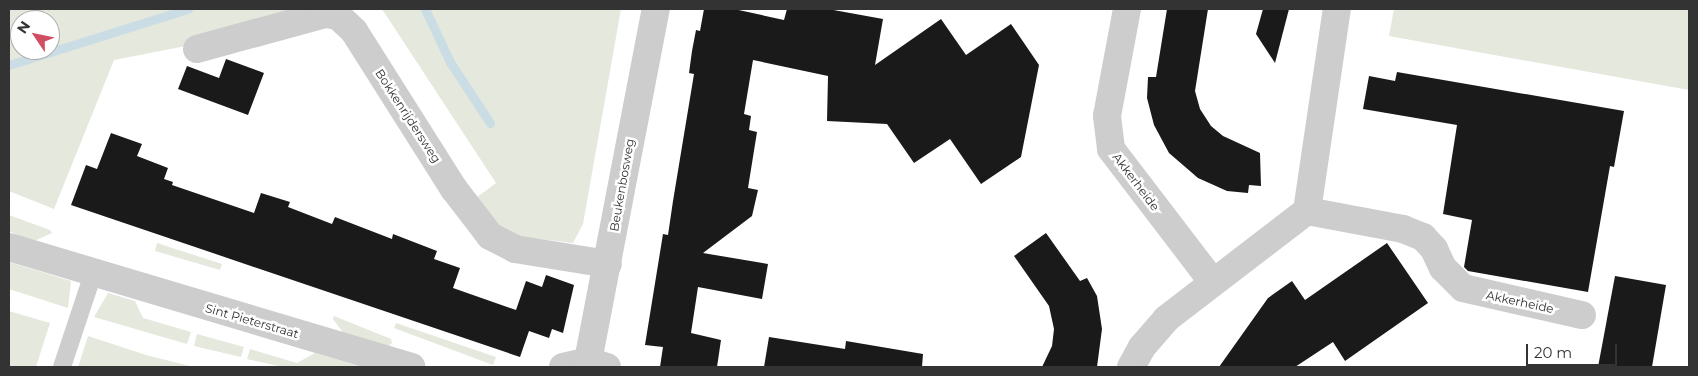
<!DOCTYPE html>
<style>
body{margin:0}
#map{position:relative;width:1698px;height:376px;overflow:hidden;background:#fff;font-family:Montserrat,sans-serif}
div>[style]{position:absolute}
.green>*{inset:0;background:#e4e8dd}
.stream>*{height:9px;margin:-4.5px;padding:0 4.5px;transform-origin:4.5px;border-radius:4.5px;background:#cbdde4}
.building>*{inset:0;background:#1a1a1a}
.service>*{height:18px;margin:-9px;padding:0 9px;transform-origin:9px;border-radius:9px;background:#cdcdcd}
.minor>*{height:28px;margin:-14px;padding:0 14px;transform-origin:14px;border-radius:14px;background:#cdcdcd}
.tertiary>*{height:28px;margin:-14px;padding:0 14px;transform-origin:14px;border-radius:14px;background:#cdcdcd}
span{translate:-50% -50%;white-space:nowrap;text-align:center;line-height:1.15;-webkit-text-stroke:5px #fff;paint-order:stroke}
.street-label{font-size:12px;color:#333}
.frame{position:absolute;inset:0;border:10px solid #333;pointer-events:none}
.north{position:absolute;left:10px;top:10px;width:50px;height:50px;box-sizing:border-box;background:#fff;border:1px solid #adadad;border-radius:50%;rotate:304deg;font-size:14px;font-weight:700;line-height:20px;text-align:center;color:#333}
.north::after{content:'';display:block;margin:auto;width:18px;height:22px;background:#d14e62;clip-path:polygon(50% 0,100% 100%,50% 72%,0 100%)}
.scale{position:absolute;left:1526px;top:344px;width:91px;height:22px;box-sizing:border-box;border:2px solid #333;border-top:0;padding-left:6px;font-size:15px;line-height:18px;white-space:nowrap;color:#333;-webkit-text-stroke:4px #fff;paint-order:stroke}
</style>
<div id="map">
<div class="green">
<i style="clip-path:polygon(evenodd,9px 9px,305px 9px,196px 44px,114px 60px,54px 209px,9px 191px,9px 9px,20px 20px,50px 20px,50px 50px,20px 50px,20px 20px)"></i>
<i style="clip-path:polygon(382px 9px,621px 9px,583px 224px,573px 243px,516px 236px,498px 226px,476px 198px,496px 183px)"></i>
<i style="clip-path:polygon(1394px 9px,1689px 9px,1689px 90px,1389px 36px)"></i>
<i style="clip-path:polygon(9px 215px,50px 230px,52px 233px,32px 242px,9px 231px)"></i>
<i style="clip-path:polygon(157px 243px,222px 264px,220px 270px,155px 251px)"></i>
<i style="clip-path:polygon(9px 262px,71px 281px,68px 308px,9px 289px)"></i>
<i style="clip-path:polygon(108px 293px,135px 301px,143px 318px,191px 332px,187px 344px,94px 317px)"></i>
<i style="clip-path:polygon(9px 311px,50px 323px,36px 367px,9px 367px)"></i>
<i style="clip-path:polygon(334px 316px,391px 339px,392px 343px,387px 347px,344px 334px,333px 319px)"></i>
<i style="clip-path:polygon(396px 323px,496px 357px,493px 365px,394px 328px)"></i>
<i style="clip-path:polygon(197px 334px,244px 347px,241px 357px,194px 346px)"></i>
<i style="clip-path:polygon(88px 336px,146px 355px,194px 367px,78px 367px)"></i>
<i style="clip-path:polygon(250px 349px,297px 363px,315px 353px,362px 367px,283px 367px,247px 359px)"></i>
</div>
<div class="stream">
<i style="left:425px;top:9px;width:59px;rotate:64.7deg"></i>
<i style="left:450px;top:62px;width:73px;rotate:56.7deg"></i>
<i style="left:9px;top:65px;width:188px;rotate:-17.4deg"></i>
</div>
<div class="building">
<i style="clip-path:polygon(704px 9px,734px 9px,784px 20px,787px 9px,828px 9px,883px 19px,875px 65px,941px 19px,966px 55px,1011px 24px,1039px 65px,1021px 157px,981px 184px,950px 139px,914px 163px,887px 124px,827px 121px,828px 76px,753px 60px,744px 114px,751px 116px,749px 130px,757px 132px,748px 188px,758px 190px,752px 216px,703px 253px,768px 264px,762px 299px,698px 287px,691px 333px,721px 340px,717px 367px,660px 367px,663px 347px,645px 345px,663px 234px,668px 235px,673px 201px,694px 74px,689px 73px,692px 51px,696px 30px,700px 31px)"></i>
<i style="clip-path:polygon(1167px 9px,1208px 9px,1195px 91px,1200px 109px,1211px 126px,1223px 136px,1260px 153px,1261px 186px,1249px 185px,1248px 193px,1227px 191px,1198px 178px,1169px 153px,1154px 125px,1147px 98px,1148px 77px,1156px 77px)"></i>
<i style="clip-path:polygon(1263px 9px,1289px 9px,1275px 63px,1256px 34px)"></i>
<i style="clip-path:polygon(226px 59px,264px 73px,248px 115px,178px 89px,187px 66px,219px 78px)"></i>
<i style="clip-path:polygon(1397px 72px,1624px 111px,1614px 167px,1610px 166px,1588px 292px,1468px 271px,1464px 267px,1472px 220px,1443px 214px,1457px 125px,1363px 109px,1369px 76px,1395px 81px)"></i>
<i style="clip-path:polygon(111px 133px,142px 144px,137px 156px,168px 168px,164px 179px,173px 182px,172px 185px,254px 213px,261px 193px,290px 202px,288px 207px,332px 224px,335px 217px,392px 239px,393px 234px,437px 251px,434px 259px,460px 268px,453px 288px,516px 310px,526px 281px,542px 287px,546px 275px,574px 285px,563px 333px,552px 329px,549px 338px,529px 331px,520px 357px,71px 205px,86px 165px,97px 169px)"></i>
<i style="clip-path:polygon(1046px 233px,1080px 281px,1087px 278px,1097px 296px,1102px 329px,1097px 367px,1042px 367px,1052px 346px,1054px 329px,1049px 306px,1014px 256px)"></i>
<i style="clip-path:polygon(1387px 243px,1428px 303px,1345px 361px,1333px 342px,1295px 367px,1219px 367px,1268px 298px,1292px 281px,1305px 300px)"></i>
<i style="clip-path:polygon(1615px 276px,1666px 285px,1652px 367px,1598px 367px)"></i>
<i style="clip-path:polygon(769px 337px,845px 349px,846px 341px,923px 354px,922px 367px,764px 367px)"></i>
</div>
<div class="service">
<i style="left:62px;top:367px;width:98px;rotate:-71.6deg"></i>
</div>
<div class="minor">
<i style="left:1127px;top:9px;width:109px;rotate:100.6deg"></i>
<i style="left:1107px;top:116px;width:33px;rotate:83deg"></i>
<i style="left:1111px;top:149px;width:166px;rotate:52.6deg"></i>
<i style="left:197px;top:49px;width:133px;rotate:-15.3deg"></i>
<i style="left:325px;top:14px;width:13px;rotate:9deg"></i>
<i style="left:338px;top:16px;width:22px;rotate:43deg"></i>
<i style="left:354px;top:31px;width:187px;rotate:57.7deg"></i>
<i style="left:454px;top:189px;width:59px;rotate:52.5deg"></i>
<i style="left:490px;top:236px;width:28px;rotate:27deg"></i>
<i style="left:515px;top:249px;width:94px;rotate:9.2deg"></i>
<i style="left:1307px;top:211px;width:98px;rotate:10.6deg"></i>
<i style="left:1403px;top:229px;width:22px;rotate:22deg"></i>
<i style="left:1423px;top:237px;width:16px;rotate:47deg"></i>
<i style="left:1434px;top:249px;width:21px;rotate:65deg"></i>
<i style="left:1443px;top:268px;width:28px;rotate:45deg"></i>
<i style="left:1463px;top:288px;width:122px;rotate:12.8deg"></i>
<i style="left:1131px;top:367px;width:23px;rotate:-61deg"></i>
<i style="left:1142px;top:347px;width:37px;rotate:-49deg"></i>
<i style="left:1166px;top:319px;width:178px;rotate:-37.5deg"></i>
<i style="left:1307px;top:211px;width:204px;rotate:-81.6deg"></i>
</div>
<div class="tertiary">
<i style="left:9px;top:247px;width:420px;rotate:16.6deg"></i>
<i style="left:588px;top:361px;width:359px;rotate:-79.1deg"></i>
<i style="left:563px;top:367px;width:26px;rotate:-13deg"></i>
<i style="left:588px;top:361px;width:20px;rotate:18deg"></i>
</div>
<div class="street-label">
<span style="left:408px;top:116px;rotate:57deg">Bokkenrijdersweg</span>
<span style="left:1136px;top:182px;rotate:53deg">Akkerheide</span>
<span style="left:622px;top:185px;rotate:-80deg">Beukenbosweg</span>
<span style="left:1520px;top:302px;rotate:12deg">Akkerheide</span>
<span style="left:252px;top:321px;rotate:16deg">Sint Pieterstraat</span>
</div>
<div class="frame"></div>
<div class="north">N</div>
<div class="scale">20 m</div>
</div>
